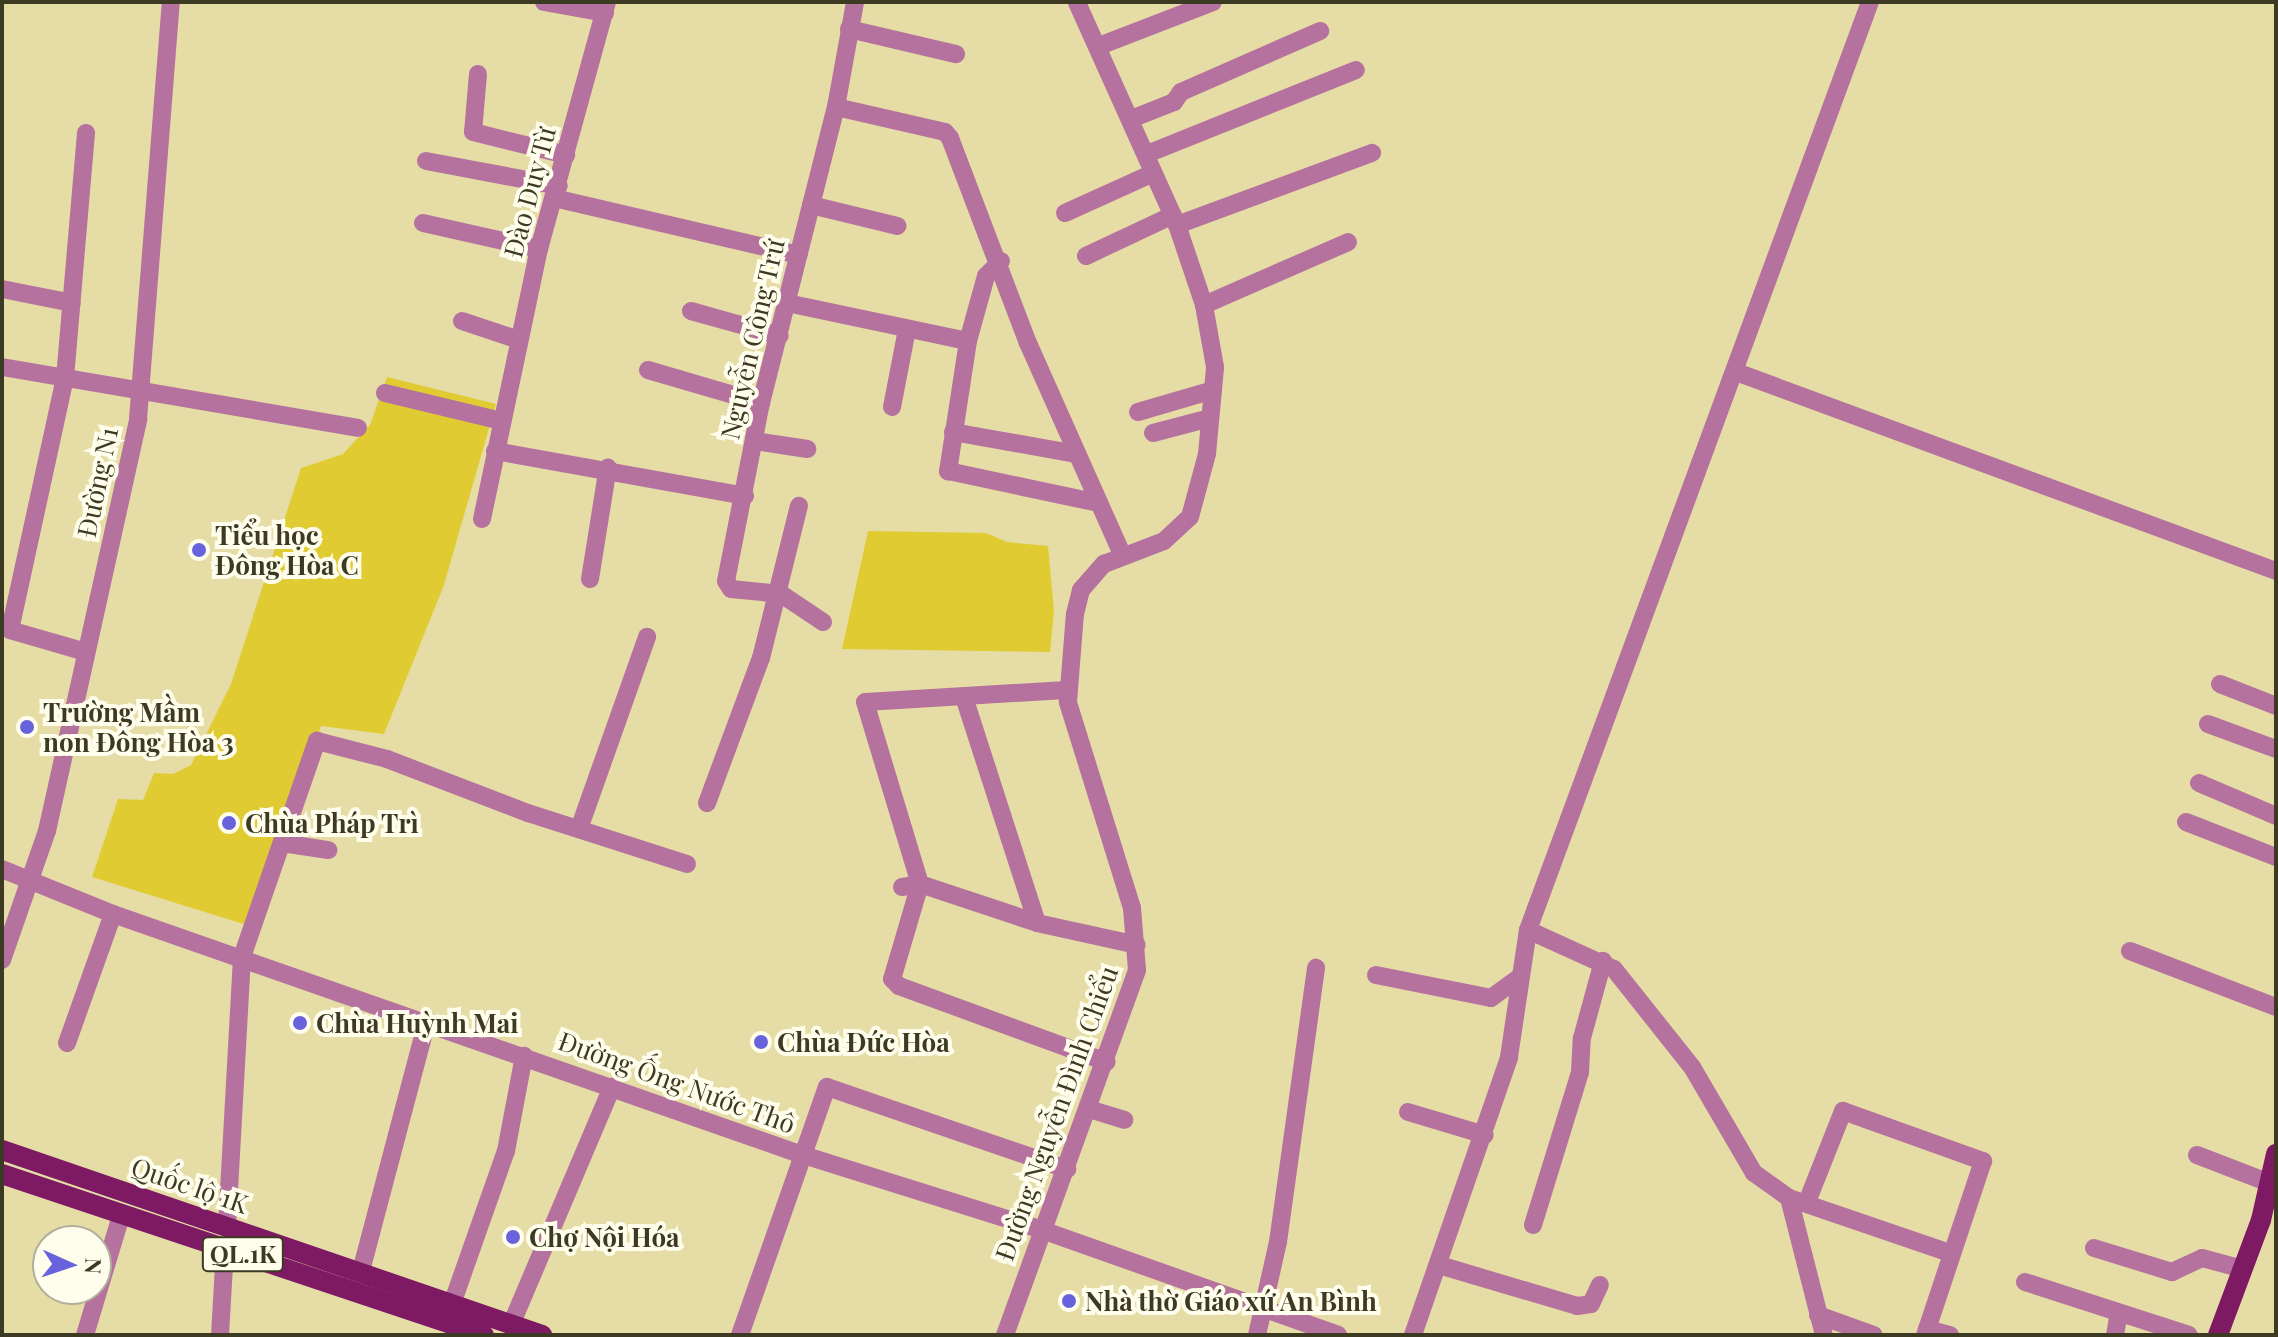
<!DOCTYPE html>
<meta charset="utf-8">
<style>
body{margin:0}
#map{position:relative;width:2278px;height:1337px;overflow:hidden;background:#e5dda5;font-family:"Playfair Display",serif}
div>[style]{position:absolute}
.green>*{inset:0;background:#e0cb33}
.minor>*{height:18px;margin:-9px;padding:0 9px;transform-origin:9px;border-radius:9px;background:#b6729e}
.major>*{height:20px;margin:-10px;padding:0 10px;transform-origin:10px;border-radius:10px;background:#7e1964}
.dots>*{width:22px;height:22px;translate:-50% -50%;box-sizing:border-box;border:4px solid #fffdec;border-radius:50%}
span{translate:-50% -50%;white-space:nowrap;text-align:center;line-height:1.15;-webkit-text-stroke:8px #fffdec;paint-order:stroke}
.shield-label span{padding:2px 6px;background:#fffdec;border:2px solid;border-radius:6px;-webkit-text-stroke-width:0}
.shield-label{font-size:24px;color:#3d3a23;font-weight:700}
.street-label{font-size:26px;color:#3d3a23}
.poi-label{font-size:26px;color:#3d3a23;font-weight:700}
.left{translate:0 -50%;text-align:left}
.frame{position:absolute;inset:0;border:4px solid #3d3a23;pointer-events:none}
.north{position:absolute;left:32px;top:1225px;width:80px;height:80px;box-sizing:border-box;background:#fffdec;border:2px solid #b1af9c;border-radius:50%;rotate:93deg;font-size:22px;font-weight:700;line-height:32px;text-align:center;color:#3d3a23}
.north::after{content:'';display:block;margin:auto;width:28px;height:36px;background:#6863dd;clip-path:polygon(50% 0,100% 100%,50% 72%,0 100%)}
</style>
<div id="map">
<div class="green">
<i style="clip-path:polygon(387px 377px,496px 404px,444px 585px,384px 734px,321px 726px,250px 926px,92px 877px,118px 799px,143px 800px,154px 773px,173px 774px,191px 765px,231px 684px,301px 468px,343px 454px,370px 425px)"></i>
<i style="clip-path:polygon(868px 531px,986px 533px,1007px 542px,1048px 546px,1054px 611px,1050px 652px,842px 649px)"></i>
</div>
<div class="minor">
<i style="left:544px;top:2px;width:62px;rotate:10.2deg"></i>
<i style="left:849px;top:29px;width:110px;rotate:13.2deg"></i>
<i style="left:1099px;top:46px;width:122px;rotate:-21.1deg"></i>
<i style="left:478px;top:74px;width:58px;rotate:94.9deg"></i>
<i style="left:473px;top:132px;width:96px;rotate:13.9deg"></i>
<i style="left:836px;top:107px;width:112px;rotate:12.9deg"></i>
<i style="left:945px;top:132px;width:8px;rotate:50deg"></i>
<i style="left:950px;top:138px;width:219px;rotate:69.2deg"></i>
<i style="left:1028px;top:343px;width:231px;rotate:66deg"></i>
<i style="left:1131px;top:119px;width:46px;rotate:-21.6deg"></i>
<i style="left:1174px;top:102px;width:12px;rotate:-55deg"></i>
<i style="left:1181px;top:92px;width:152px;rotate:-23.7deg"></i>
<i style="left:1147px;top:154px;width:225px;rotate:-21.9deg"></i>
<i style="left:426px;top:161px;width:135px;rotate:10.6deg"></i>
<i style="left:554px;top:198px;width:251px;rotate:13.1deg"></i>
<i style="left:811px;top:205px;width:89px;rotate:13.6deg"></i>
<i style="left:1065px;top:213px;width:97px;rotate:-24.4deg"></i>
<i style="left:423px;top:223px;width:119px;rotate:12.6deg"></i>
<i style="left:1177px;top:225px;width:208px;rotate:-20.3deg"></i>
<i style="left:1086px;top:256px;width:96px;rotate:-25.2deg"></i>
<i style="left:1001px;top:261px;width:21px;rotate:135deg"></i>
<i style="left:986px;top:276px;width:67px;rotate:105.5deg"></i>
<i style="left:968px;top:341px;width:132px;rotate:98.7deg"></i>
<i style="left:948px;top:471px;width:153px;rotate:12deg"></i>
<i style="left:2px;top:289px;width:71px;rotate:11.3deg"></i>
<i style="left:787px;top:303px;width:185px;rotate:11.9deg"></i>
<i style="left:1204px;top:305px;width:157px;rotate:-23.6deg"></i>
<i style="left:691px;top:311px;width:92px;rotate:15.7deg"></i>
<i style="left:462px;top:321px;width:60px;rotate:18.4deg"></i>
<i style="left:2px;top:367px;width:361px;rotate:9.7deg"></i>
<i style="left:648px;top:370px;width:118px;rotate:16.3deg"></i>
<i style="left:1736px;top:372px;width:576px;rotate:20.23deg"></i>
<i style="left:385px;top:393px;width:120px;rotate:13.5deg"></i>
<i style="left:892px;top:407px;width:79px;rotate:-79.1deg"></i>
<i style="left:1138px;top:412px;width:78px;rotate:-16.3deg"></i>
<i style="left:953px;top:432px;width:126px;rotate:10.1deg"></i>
<i style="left:1153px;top:433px;width:59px;rotate:-14.7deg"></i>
<i style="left:755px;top:441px;width:53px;rotate:8.7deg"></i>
<i style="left:495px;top:451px;width:254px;rotate:10.2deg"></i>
<i style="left:482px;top:519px;width:276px;rotate:-78.1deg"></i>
<i style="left:539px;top:249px;width:256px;rotate:-74.6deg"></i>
<i style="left:590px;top:579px;width:113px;rotate:-80.9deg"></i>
<i style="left:823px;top:622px;width:50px;rotate:-146.3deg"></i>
<i style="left:781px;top:594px;width:50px;rotate:-174.3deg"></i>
<i style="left:731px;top:589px;width:9px;rotate:-122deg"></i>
<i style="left:726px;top:581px;width:181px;rotate:-78.9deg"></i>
<i style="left:761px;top:403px;width:305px;rotate:-75.8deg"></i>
<i style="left:836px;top:107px;width:107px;rotate:-79.7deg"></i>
<i style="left:86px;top:652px;width:79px;rotate:-163.9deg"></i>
<i style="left:10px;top:630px;width:258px;rotate:-77.7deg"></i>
<i style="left:65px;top:378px;width:246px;rotate:-85.1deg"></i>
<i style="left:2220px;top:684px;width:60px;rotate:21.4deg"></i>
<i style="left:1066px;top:690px;width:201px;rotate:176.6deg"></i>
<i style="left:865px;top:702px;width:190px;rotate:73.2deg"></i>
<i style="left:920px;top:884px;width:99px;rotate:106.4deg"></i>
<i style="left:892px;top:979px;width:10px;rotate:45deg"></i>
<i style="left:899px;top:986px;width:221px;rotate:20.1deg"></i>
<i style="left:964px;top:697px;width:237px;rotate:72.1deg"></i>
<i style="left:2208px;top:724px;width:72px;rotate:20.2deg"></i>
<i style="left:2199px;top:783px;width:84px;rotate:23.2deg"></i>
<i style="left:707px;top:803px;width:155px;rotate:-69.6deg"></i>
<i style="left:761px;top:658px;width:157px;rotate:-76deg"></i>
<i style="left:2186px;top:822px;width:97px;rotate:21.3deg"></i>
<i style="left:579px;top:829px;width:204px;rotate:-70.5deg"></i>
<i style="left:282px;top:843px;width:47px;rotate:8.7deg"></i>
<i style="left:2px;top:869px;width:120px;rotate:22.1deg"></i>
<i style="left:113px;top:914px;width:728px;rotate:19.26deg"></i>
<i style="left:800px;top:1154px;width:254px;rotate:17.4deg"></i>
<i style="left:1042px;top:1230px;width:314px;rotate:19.5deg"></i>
<i style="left:902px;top:887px;width:18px;rotate:-9deg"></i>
<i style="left:920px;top:884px;width:123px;rotate:18.4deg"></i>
<i style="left:1037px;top:923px;width:102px;rotate:12.4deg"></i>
<i style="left:1528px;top:930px;width:94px;rotate:24.4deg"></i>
<i style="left:1614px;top:969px;width:125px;rotate:51.5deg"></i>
<i style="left:1692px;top:1067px;width:123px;rotate:59.7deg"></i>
<i style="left:1754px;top:1173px;width:43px;rotate:35.5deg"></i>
<i style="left:1789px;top:1198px;width:170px;rotate:18.9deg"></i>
<i style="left:2130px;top:951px;width:156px;rotate:21deg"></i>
<i style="left:2px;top:960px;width:137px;rotate:-70.8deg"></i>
<i style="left:47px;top:831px;width:422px;rotate:-77.5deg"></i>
<i style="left:138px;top:419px;width:418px;rotate:-85.5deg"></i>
<i style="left:1376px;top:975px;width:117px;rotate:11.3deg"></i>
<i style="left:1491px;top:998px;width:36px;rotate:-36deg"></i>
<i style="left:67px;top:1043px;width:137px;rotate:-70.4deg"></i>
<i style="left:1089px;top:1109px;width:37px;rotate:17deg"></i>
<i style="left:1408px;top:1112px;width:80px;rotate:16.6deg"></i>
<i style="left:2197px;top:1155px;width:75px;rotate:21.1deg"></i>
<i style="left:1789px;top:1198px;width:141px;rotate:75.7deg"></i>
<i style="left:1807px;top:1202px;width:98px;rotate:-68.4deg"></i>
<i style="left:1843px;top:1111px;width:149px;rotate:19.7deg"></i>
<i style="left:1983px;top:1161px;width:183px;rotate:108.4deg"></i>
<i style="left:1533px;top:1225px;width:160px;rotate:-72.9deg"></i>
<i style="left:1580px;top:1072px;width:34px;rotate:-87deg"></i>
<i style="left:1582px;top:1038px;width:80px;rotate:-74.7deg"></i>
<i style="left:227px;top:1226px;width:269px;rotate:-86.8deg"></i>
<i style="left:242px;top:957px;width:229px;rotate:-70.9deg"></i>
<i style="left:317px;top:741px;width:72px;rotate:14.4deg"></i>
<i style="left:387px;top:759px;width:151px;rotate:21deg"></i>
<i style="left:528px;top:813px;width:167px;rotate:17.8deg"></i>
<i style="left:2094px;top:1248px;width:82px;rotate:17.1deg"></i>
<i style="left:2172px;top:1272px;width:33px;rotate:-25deg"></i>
<i style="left:2202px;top:1258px;width:42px;rotate:15deg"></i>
<i style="left:1439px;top:1265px;width:144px;rotate:16.5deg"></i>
<i style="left:1577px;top:1306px;width:14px;rotate:-8deg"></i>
<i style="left:1591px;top:1304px;width:21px;rotate:-65deg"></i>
<i style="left:361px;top:1271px;width:259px;rotate:-75.2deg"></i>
<i style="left:2025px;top:1282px;width:172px;rotate:17.9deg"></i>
<i style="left:452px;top:1304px;width:162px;rotate:-70.6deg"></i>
<i style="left:506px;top:1151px;width:97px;rotate:-79.3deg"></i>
<i style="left:1818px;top:1315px;width:59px;rotate:19.7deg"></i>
<i style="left:511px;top:1325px;width:259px;rotate:-67deg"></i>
<i style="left:1927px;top:1329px;width:24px;rotate:15deg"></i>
<i style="left:85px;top:1335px;width:124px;rotate:-73.2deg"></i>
<i style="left:220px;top:1335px;width:87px;rotate:-86.7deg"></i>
<i style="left:740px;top:1335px;width:263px;rotate:-70.7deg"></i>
<i style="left:827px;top:1087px;width:254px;rotate:18.9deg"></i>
<i style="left:1005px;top:1335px;width:388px;rotate:-70.1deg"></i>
<i style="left:1137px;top:970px;width:62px;rotate:-94.6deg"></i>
<i style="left:1132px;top:908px;width:216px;rotate:-107.3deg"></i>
<i style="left:1068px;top:702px;width:88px;rotate:-85.5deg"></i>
<i style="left:1075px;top:614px;width:25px;rotate:-76deg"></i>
<i style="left:1081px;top:590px;width:35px;rotate:-49deg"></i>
<i style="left:1104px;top:564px;width:64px;rotate:-21deg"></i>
<i style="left:1164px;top:541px;width:35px;rotate:-43deg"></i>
<i style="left:1190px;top:517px;width:65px;rotate:-74.9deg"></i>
<i style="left:1207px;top:454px;width:87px;rotate:-84.7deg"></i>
<i style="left:1215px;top:367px;width:63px;rotate:-100.1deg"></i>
<i style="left:1204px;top:305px;width:84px;rotate:-108.6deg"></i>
<i style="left:1177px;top:225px;width:244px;rotate:-114.2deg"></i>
<i style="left:1257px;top:1335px;width:95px;rotate:-77.3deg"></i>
<i style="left:1278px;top:1242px;width:277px;rotate:-82.1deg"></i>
<i style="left:1413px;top:1335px;width:294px;rotate:-70.9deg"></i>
<i style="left:1509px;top:1057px;width:128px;rotate:-81.5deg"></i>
<i style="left:1528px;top:930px;width:989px;rotate:-69.77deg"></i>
<i style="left:2115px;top:1335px;width:22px;rotate:-80deg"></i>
</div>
<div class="major">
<i style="left:2px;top:1150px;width:571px;rotate:18.91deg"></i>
<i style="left:2px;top:1174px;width:508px;rotate:18.47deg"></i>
<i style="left:2218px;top:1335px;width:123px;rotate:-69.5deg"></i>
<i style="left:2261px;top:1220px;width:68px;rotate:-77.2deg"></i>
</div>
<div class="dots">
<i style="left:199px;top:550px;background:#6863dd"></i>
<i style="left:27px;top:727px;background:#6863dd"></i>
<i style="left:229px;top:823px;background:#6863dd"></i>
<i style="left:300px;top:1023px;background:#6863dd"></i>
<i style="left:761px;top:1042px;background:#6863dd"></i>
<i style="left:513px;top:1237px;background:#6863dd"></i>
<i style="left:1069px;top:1301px;background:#6863dd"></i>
</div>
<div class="shield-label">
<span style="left:243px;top:1254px">QL.1K</span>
</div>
<div class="street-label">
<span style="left:529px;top:192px;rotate:-75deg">Đào Duy Từ</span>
<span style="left:752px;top:339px;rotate:-77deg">Nguyễn Công Trứ</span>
<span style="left:97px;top:482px;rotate:-78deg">Đường N1</span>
<span style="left:677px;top:1082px;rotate:20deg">Đường Ống Nước Thô</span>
<span style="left:1056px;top:1113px;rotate:-70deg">Đường Nguyễn Đình Chiểu</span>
<span style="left:190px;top:1185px;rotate:19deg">Quốc lộ 1K</span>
</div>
<div class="poi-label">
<span class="left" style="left:215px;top:550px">Tiểu học<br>Đông Hòa C</span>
<span class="left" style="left:43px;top:727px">Trường Mầm<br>non Đông Hòa 3</span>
<span class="left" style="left:245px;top:823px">Chùa Pháp Trì</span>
<span class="left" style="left:316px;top:1023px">Chùa Huỳnh Mai</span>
<span class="left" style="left:777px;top:1042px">Chùa Đức Hòa</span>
<span class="left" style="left:529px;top:1237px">Chợ Nội Hóa</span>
<span class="left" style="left:1085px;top:1301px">Nhà thờ Giáo xứ An Bình</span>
</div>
<div class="frame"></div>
<div class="north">N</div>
</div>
